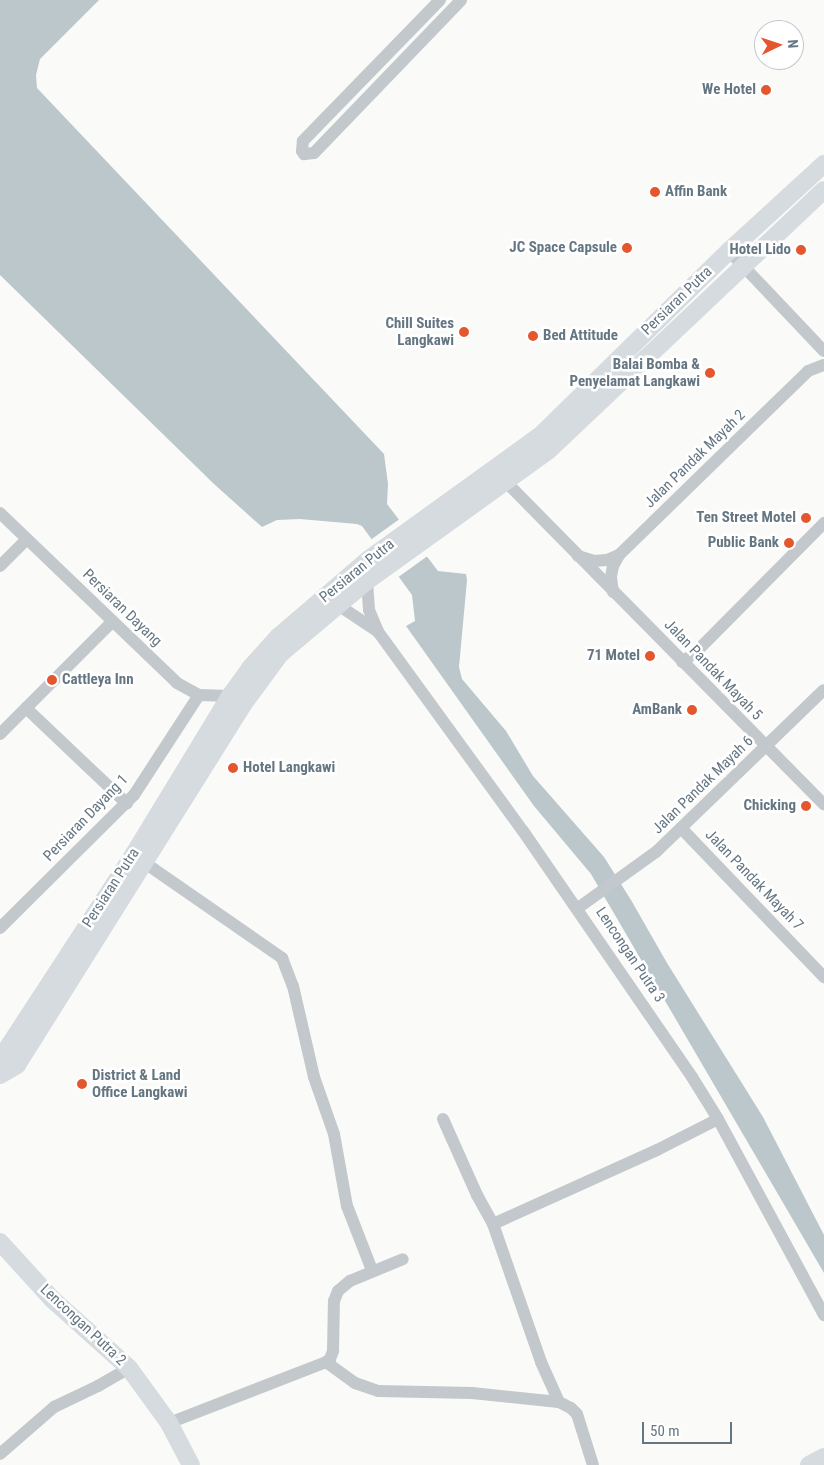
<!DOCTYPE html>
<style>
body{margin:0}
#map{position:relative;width:824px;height:1465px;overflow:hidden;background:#fafaf8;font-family:"Roboto Condensed",sans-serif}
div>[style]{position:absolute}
.water>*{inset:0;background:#bbc7cb}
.pier>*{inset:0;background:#fafaf8}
.street>*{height:12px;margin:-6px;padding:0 6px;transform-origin:6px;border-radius:6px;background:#c3c8cc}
.secondary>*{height:18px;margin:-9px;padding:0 9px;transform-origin:9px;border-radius:9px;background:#d6dbdf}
.dots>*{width:14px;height:14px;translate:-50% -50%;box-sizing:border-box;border:2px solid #fff;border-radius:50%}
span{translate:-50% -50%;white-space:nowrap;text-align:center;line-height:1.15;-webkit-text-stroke:5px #fff;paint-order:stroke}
.poi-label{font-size:15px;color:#657683;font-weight:700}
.right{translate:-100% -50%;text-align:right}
.left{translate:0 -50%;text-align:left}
.street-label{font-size:15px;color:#657683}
.north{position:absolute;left:754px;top:20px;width:50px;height:50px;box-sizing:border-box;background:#fff;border:1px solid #c1c8cd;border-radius:50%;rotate:86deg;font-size:14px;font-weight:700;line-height:20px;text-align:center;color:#657683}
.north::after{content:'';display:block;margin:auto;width:18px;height:22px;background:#e4572e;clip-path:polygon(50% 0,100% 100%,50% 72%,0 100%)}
.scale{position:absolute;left:642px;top:1422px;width:90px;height:22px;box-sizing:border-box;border:2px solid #657683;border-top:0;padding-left:6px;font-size:15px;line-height:18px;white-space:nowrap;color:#657683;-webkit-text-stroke:4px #fff;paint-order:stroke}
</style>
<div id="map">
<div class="water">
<i style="clip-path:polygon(0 0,99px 0,40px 59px,36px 75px,37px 88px,384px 454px,388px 484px,387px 504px,438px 571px,466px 574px,467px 580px,459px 667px,462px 679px,506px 731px,533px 776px,604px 857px,631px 900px,667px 963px,763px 1117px,824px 1235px,824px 1273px,591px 874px,534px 806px,406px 626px,415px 621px,412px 595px,362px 526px,357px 524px,300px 519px,277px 520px,262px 527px,214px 484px,0 275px)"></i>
</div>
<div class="pier">
<i style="clip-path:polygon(401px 518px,429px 555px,397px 578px,369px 541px)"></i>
</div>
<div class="street">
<i style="left:440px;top:0;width:197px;rotate:134.2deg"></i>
<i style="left:303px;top:141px;width:10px;rotate:96deg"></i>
<i style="left:302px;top:151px;width:4px;rotate:56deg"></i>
<i style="left:304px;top:154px;width:10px;rotate:-6deg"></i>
<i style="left:314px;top:153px;width:212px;rotate:-46.1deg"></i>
<i style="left:729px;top:251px;width:138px;rotate:46.5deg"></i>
<i style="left:506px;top:482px;width:453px;rotate:45.4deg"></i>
<i style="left:0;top:513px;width:245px;rotate:43.8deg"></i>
<i style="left:177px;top:683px;width:25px;rotate:29deg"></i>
<i style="left:199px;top:695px;width:31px;rotate:2deg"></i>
<i style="left:578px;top:556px;width:17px;rotate:17deg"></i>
<i style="left:594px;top:561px;width:13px;rotate:-4deg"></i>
<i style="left:607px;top:560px;width:13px;rotate:-23deg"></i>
<i style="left:0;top:566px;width:38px;rotate:-45deg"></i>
<i style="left:367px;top:581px;width:29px;rotate:86deg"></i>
<i style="left:369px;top:610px;width:25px;rotate:67deg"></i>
<i style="left:379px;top:633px;width:245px;rotate:54deg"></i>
<i style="left:523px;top:831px;width:298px;rotate:55.5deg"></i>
<i style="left:692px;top:1077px;width:49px;rotate:58.2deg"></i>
<i style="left:718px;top:1119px;width:223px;rotate:61.6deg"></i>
<i style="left:613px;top:592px;width:15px;rotate:-98deg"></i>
<i style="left:611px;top:577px;width:11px;rotate:-80deg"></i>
<i style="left:613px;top:566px;width:13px;rotate:-61deg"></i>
<i style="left:619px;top:555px;width:264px;rotate:-44.2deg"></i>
<i style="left:808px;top:371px;width:17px;rotate:-21deg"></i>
<i style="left:338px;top:605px;width:47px;rotate:33.7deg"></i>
<i style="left:682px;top:662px;width:17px;rotate:-36deg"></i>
<i style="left:696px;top:652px;width:182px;rotate:-45.2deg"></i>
<i style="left:26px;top:708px;width:139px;rotate:43.5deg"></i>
<i style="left:0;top:734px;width:158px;rotate:-45deg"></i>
<i style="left:681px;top:828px;width:207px;rotate:46.2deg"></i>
<i style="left:145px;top:863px;width:167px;rotate:34.7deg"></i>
<i style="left:282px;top:958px;width:30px;rotate:69deg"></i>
<i style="left:293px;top:986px;width:93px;rotate:77deg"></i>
<i style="left:314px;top:1077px;width:60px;rotate:70.7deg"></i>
<i style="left:334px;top:1134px;width:73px;rotate:79.8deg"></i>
<i style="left:347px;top:1206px;width:69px;rotate:68.7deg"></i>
<i style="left:578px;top:908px;width:96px;rotate:-35.7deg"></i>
<i style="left:656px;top:852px;width:233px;rotate:-44deg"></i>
<i style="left:0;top:928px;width:189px;rotate:-44.8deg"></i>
<i style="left:134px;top:795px;width:119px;rotate:-57deg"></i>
<i style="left:443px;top:1119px;width:83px;rotate:65.9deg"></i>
<i style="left:477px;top:1195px;width:33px;rotate:61deg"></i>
<i style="left:493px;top:1224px;width:146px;rotate:70.8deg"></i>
<i style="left:541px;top:1362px;width:44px;rotate:65.8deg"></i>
<i style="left:493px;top:1224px;width:180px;rotate:-24.3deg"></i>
<i style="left:657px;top:1150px;width:68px;rotate:-26.9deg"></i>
<i style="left:326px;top:1362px;width:36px;rotate:36deg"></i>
<i style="left:355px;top:1383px;width:24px;rotate:19deg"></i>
<i style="left:378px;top:1391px;width:94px;rotate:1.2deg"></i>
<i style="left:472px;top:1393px;width:87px;rotate:5.9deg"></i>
<i style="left:559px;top:1402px;width:13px;rotate:27deg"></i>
<i style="left:571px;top:1408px;width:8px;rotate:45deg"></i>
<i style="left:577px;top:1414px;width:53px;rotate:72.6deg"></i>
<i style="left:169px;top:1423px;width:168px;rotate:-21.2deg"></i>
<i style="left:326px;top:1362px;width:5px;rotate:-37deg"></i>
<i style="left:330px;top:1359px;width:9px;rotate:-69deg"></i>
<i style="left:333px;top:1351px;width:50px;rotate:-88.9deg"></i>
<i style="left:334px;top:1301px;width:11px;rotate:-68deg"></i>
<i style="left:338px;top:1291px;width:16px;rotate:-40deg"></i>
<i style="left:350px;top:1281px;width:57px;rotate:-22.5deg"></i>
<i style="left:0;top:1454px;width:72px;rotate:-41deg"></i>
<i style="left:54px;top:1407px;width:49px;rotate:-25.5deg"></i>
<i style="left:98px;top:1386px;width:36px;rotate:-30deg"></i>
</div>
<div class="secondary">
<i style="left:0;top:1071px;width:16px;rotate:-79deg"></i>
<i style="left:3px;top:1055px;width:240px;rotate:-56.9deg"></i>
<i style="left:134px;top:854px;width:185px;rotate:-58.7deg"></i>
<i style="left:230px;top:696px;width:34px;rotate:-54deg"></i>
<i style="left:250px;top:668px;width:42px;rotate:-47.9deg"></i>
<i style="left:278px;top:637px;width:120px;rotate:-40.6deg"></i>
<i style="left:369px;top:559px;width:213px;rotate:-35.8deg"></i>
<i style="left:542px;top:434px;width:262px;rotate:-44.4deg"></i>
<i style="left:729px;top:251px;width:129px;rotate:-42.5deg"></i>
<i style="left:0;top:1075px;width:20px;rotate:-30deg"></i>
<i style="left:17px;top:1065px;width:424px;rotate:-57.9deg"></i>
<i style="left:242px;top:706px;width:64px;rotate:-53.8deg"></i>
<i style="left:280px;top:654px;width:114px;rotate:-40deg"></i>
<i style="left:367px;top:581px;width:224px;rotate:-35.7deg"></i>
<i style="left:549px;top:450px;width:378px;rotate:-43.4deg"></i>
<i style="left:0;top:1242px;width:77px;rotate:47.6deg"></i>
<i style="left:52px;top:1299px;width:103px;rotate:41.9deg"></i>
<i style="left:129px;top:1368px;width:68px;rotate:54deg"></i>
<i style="left:169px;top:1423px;width:47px;rotate:62.4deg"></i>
<i style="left:809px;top:1465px;width:17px;rotate:-28deg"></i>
</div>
<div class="dots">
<i style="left:766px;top:90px;background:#e4572e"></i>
<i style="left:655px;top:192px;background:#e4572e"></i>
<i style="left:627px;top:248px;background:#e4572e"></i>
<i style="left:801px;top:250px;background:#e4572e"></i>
<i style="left:464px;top:332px;background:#e4572e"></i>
<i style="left:533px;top:336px;background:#e4572e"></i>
<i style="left:710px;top:373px;background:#e4572e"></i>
<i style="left:806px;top:518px;background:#e4572e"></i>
<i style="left:789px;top:543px;background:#e4572e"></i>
<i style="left:650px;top:656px;background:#e4572e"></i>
<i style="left:52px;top:680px;background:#e4572e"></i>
<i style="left:692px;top:710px;background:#e4572e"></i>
<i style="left:233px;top:768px;background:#e4572e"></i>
<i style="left:806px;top:806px;background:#e4572e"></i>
<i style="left:82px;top:1084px;background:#e4572e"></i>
</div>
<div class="poi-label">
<span class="right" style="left:756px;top:90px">We Hotel</span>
<span class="left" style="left:665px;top:192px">Affin Bank</span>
<span class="right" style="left:617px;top:248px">JC Space Capsule</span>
<span class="right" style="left:791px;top:250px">Hotel Lido</span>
<span class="right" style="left:454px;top:332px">Chill Suites<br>Langkawi</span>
<span class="left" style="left:543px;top:336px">Bed Attitude</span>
<span class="right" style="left:700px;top:373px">Balai Bomba &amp;<br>Penyelamat Langkawi</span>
<span class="right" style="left:796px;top:518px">Ten Street Motel</span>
<span class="right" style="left:779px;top:543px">Public Bank</span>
<span class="right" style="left:640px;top:656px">71 Motel</span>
<span class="left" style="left:62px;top:680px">Cattleya Inn</span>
<span class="right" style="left:682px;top:710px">AmBank</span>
<span class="left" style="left:243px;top:768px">Hotel Langkawi</span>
<span class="right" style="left:796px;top:806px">Chicking</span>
<span class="left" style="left:92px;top:1084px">District &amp; Land<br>Office Langkawi</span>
</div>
<div class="street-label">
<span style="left:677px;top:301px;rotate:-44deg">Persiaran Putra</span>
<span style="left:695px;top:459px;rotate:-44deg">Jalan Pandak Mayah 2</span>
<span style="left:357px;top:571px;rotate:-39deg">Persiaran Putra</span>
<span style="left:122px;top:608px;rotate:44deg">Persiaran Dayang</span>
<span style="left:713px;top:670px;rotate:46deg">Jalan Pandak Mayah 5</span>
<span style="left:703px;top:785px;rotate:-44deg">Jalan Pandak Mayah 6</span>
<span style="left:86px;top:818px;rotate:-46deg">Persiaran Dayang 1</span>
<span style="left:754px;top:880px;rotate:46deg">Jalan Pandak Mayah 7</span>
<span style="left:111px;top:888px;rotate:-57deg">Persiaran Putra</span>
<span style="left:630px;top:955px;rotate:56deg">Lencongan Putra 3</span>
<span style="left:83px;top:1325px;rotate:43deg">Lencongan Putra 2</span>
</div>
<div class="north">N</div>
<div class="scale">50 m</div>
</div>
